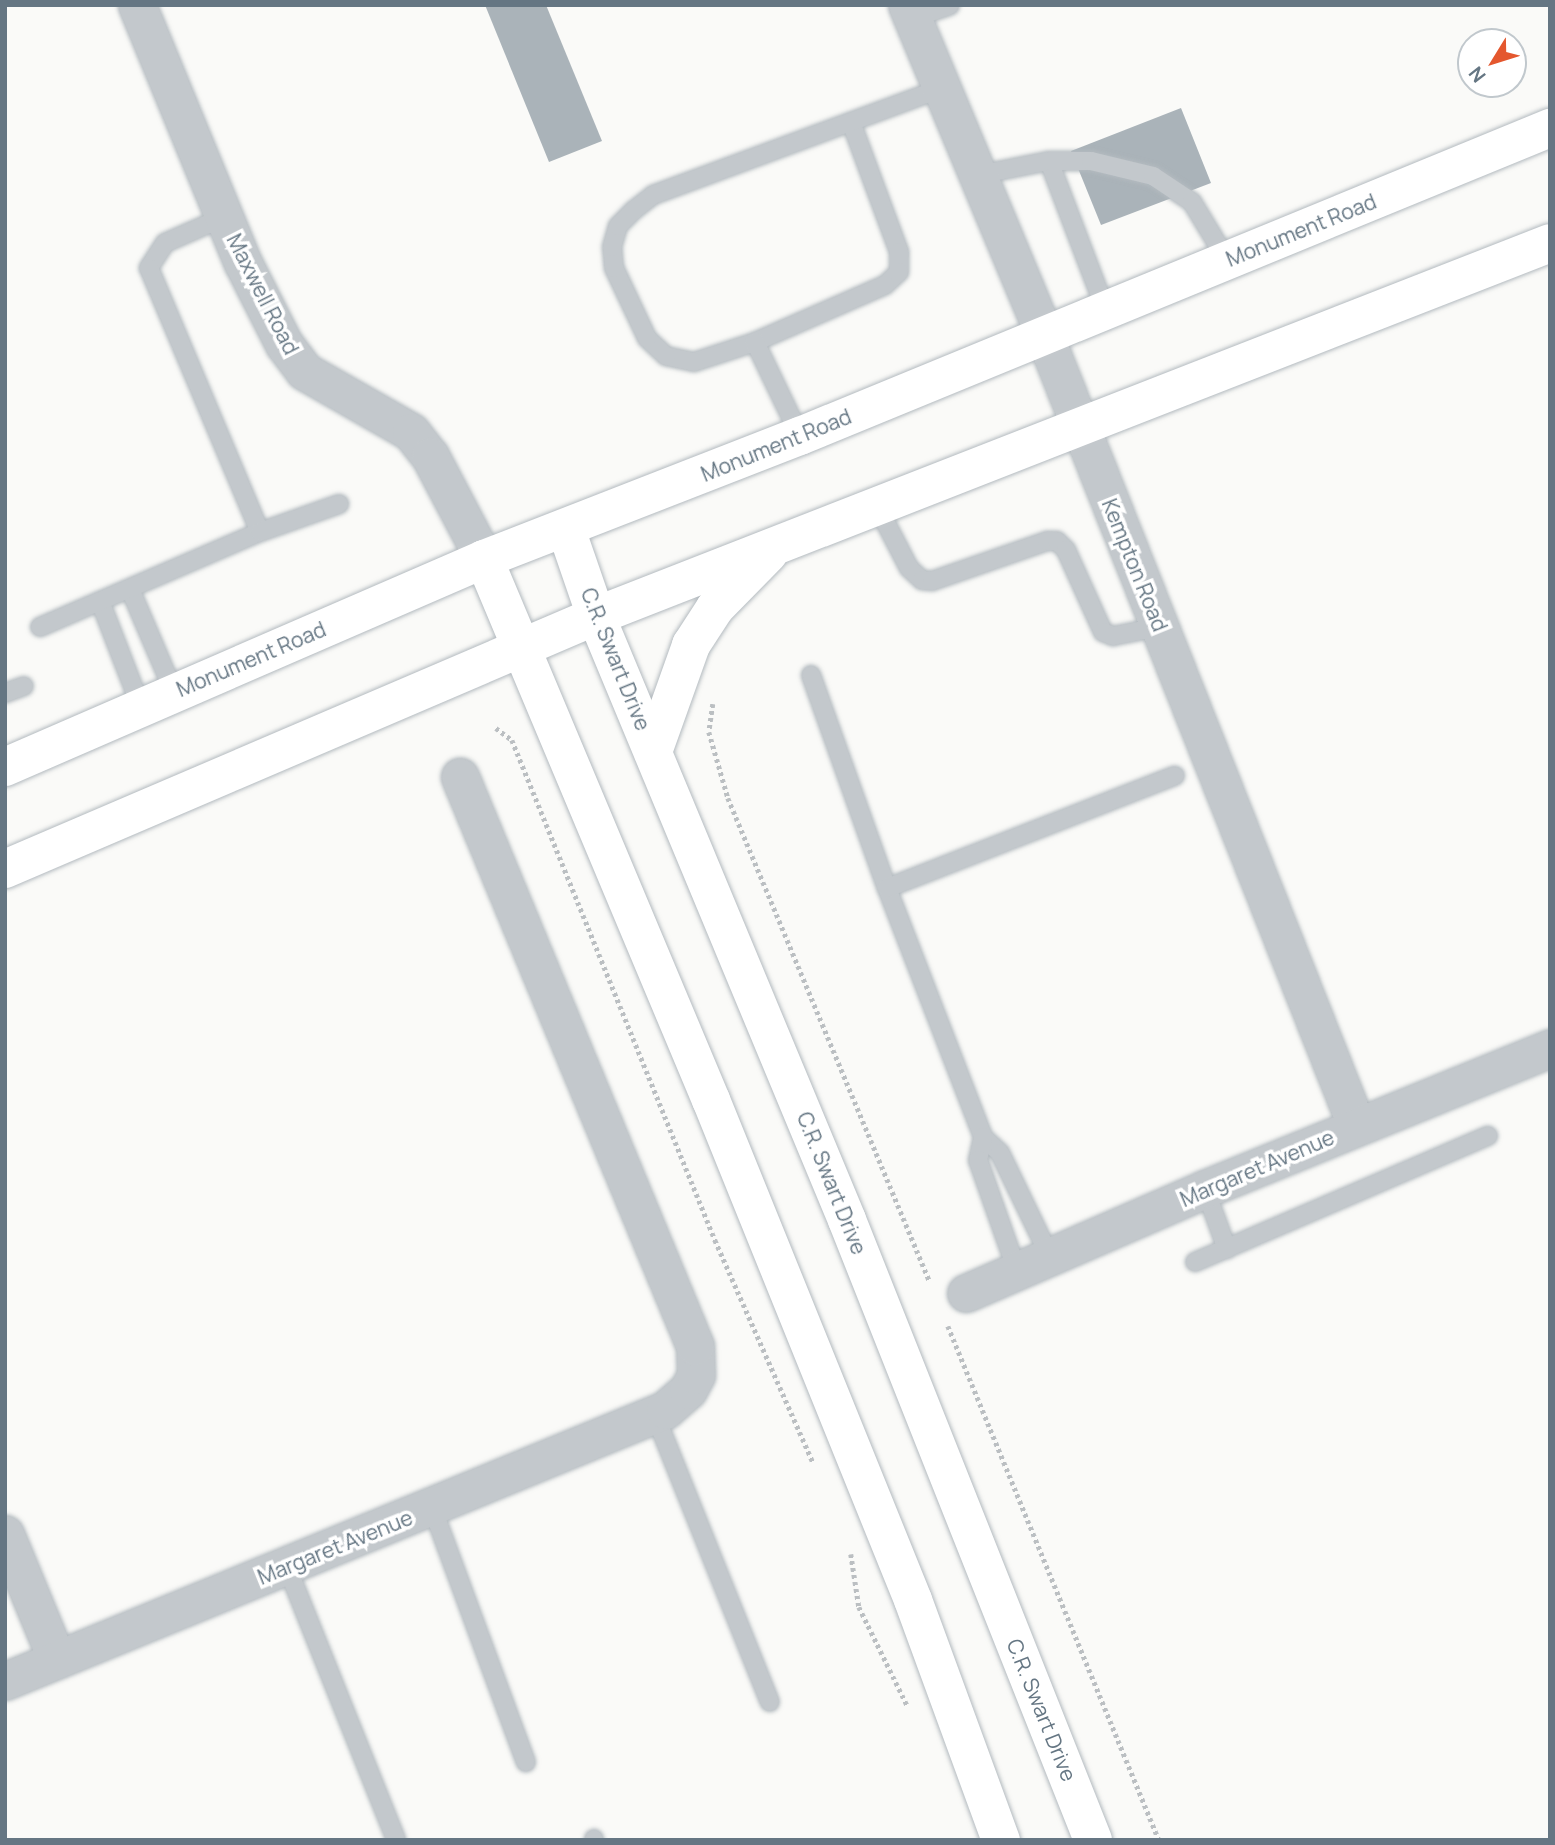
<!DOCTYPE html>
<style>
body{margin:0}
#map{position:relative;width:1555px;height:1845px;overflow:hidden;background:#fafaf8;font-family:Manrope,sans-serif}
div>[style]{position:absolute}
.building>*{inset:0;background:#aab3b9}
.path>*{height:4.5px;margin-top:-2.25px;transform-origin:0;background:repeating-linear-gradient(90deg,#bbbfc2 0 3.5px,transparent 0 7px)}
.roads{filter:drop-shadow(0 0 2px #b3babf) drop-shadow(0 0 2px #b3babf)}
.service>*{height:18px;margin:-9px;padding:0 9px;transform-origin:9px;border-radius:9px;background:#c3c8cc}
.minor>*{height:37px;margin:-18.5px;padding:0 18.5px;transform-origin:18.5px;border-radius:18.5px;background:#c3c8cc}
.secondary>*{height:38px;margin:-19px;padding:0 19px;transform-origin:19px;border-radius:19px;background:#fff}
span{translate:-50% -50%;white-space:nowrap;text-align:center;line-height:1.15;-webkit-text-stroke:7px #fff;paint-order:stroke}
.street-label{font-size:21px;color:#657683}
.frame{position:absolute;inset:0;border:7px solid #657683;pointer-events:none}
.north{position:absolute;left:1457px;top:28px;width:70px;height:70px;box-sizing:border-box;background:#fff;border:2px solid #c1c8cd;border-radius:50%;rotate:232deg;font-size:19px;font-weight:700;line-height:28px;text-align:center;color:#657683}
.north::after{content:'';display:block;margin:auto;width:24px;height:32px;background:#e4572e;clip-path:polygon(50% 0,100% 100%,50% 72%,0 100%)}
</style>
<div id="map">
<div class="building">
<i style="clip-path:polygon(485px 5px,546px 5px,602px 141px,549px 162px)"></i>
<i style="clip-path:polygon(1181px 108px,1211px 183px,1101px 225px,1071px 151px)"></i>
</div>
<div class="path">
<i style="left:713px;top:704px;width:28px;rotate:98deg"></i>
<i style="left:709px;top:732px;width:69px;rotate:73.9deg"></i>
<i style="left:728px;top:798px;width:524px;rotate:67.35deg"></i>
<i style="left:496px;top:728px;width:20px;rotate:37deg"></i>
<i style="left:512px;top:740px;width:540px;rotate:67.9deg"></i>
<i style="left:715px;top:1240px;width:243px;rotate:66.2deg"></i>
<i style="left:948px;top:1326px;width:556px;rotate:67.68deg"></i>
<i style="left:851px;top:1554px;width:54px;rotate:81.4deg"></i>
<i style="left:859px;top:1607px;width:109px;rotate:63.9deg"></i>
</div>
<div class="roads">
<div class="service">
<i style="left:913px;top:18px;width:39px;rotate:-19deg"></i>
<i style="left:851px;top:122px;width:139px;rotate:69.7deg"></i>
<i style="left:899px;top:252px;width:20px;rotate:90deg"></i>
<i style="left:899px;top:272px;width:19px;rotate:137deg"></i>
<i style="left:885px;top:285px;width:142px;rotate:156.3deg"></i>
<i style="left:755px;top:342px;width:64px;rotate:161.8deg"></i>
<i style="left:694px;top:362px;width:29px;rotate:-168deg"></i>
<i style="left:666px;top:356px;width:26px;rotate:-137deg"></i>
<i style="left:647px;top:338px;width:77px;rotate:-115.2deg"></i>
<i style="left:614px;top:268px;width:21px;rotate:-95deg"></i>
<i style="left:612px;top:247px;width:22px;rotate:-74deg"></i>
<i style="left:618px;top:226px;width:23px;rotate:-45deg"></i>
<i style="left:634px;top:210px;width:24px;rotate:-38deg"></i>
<i style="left:653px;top:195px;width:308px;rotate:-20.3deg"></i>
<i style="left:1049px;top:161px;width:160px;rotate:69.2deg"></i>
<i style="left:978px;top:175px;width:72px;rotate:-11.2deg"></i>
<i style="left:1049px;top:161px;width:42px"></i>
<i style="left:1091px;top:161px;width:64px;rotate:13.6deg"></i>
<i style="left:1153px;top:176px;width:47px;rotate:33.7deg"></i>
<i style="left:1192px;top:202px;width:68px;rotate:58.9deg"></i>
<i style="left:224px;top:217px;width:64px;rotate:156.2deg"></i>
<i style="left:165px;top:243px;width:30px;rotate:123deg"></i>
<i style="left:149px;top:268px;width:286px;rotate:67.2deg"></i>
<i style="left:755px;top:342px;width:104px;rotate:64.4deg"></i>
<i style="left:877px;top:506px;width:70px;rotate:62.7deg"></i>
<i style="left:909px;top:568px;width:18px;rotate:43deg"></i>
<i style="left:922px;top:580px;width:10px;rotate:6deg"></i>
<i style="left:932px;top:581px;width:122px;rotate:-19.2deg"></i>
<i style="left:1047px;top:541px;width:10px"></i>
<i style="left:1057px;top:541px;width:13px;rotate:45deg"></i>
<i style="left:1066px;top:550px;width:90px;rotate:65.7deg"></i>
<i style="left:1103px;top:632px;width:11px;rotate:22deg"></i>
<i style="left:1113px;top:636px;width:47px;rotate:-11.1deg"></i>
<i style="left:130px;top:589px;width:112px;rotate:66.9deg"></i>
<i style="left:100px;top:601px;width:114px;rotate:68.9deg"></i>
<i style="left:40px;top:627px;width:240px;rotate:-23.4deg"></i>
<i style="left:260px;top:532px;width:84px;rotate:-19.5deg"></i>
<i style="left:811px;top:675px;width:226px;rotate:70.4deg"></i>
<i style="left:887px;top:888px;width:267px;rotate:68.9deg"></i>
<i style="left:983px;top:1137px;width:23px;rotate:43deg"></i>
<i style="left:1000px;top:1153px;width:115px;rotate:64.3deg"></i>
<i style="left:5px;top:693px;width:20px;rotate:-20deg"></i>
<i style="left:887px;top:888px;width:309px;rotate:-21.3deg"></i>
<i style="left:983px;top:1137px;width:24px;rotate:102deg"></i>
<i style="left:978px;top:1160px;width:118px;rotate:70.6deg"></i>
<i style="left:1205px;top:1189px;width:64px;rotate:69.9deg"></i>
<i style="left:1195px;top:1262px;width:319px;rotate:-23.3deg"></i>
<i style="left:655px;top:1415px;width:309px;rotate:68.2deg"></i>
<i style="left:432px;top:1507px;width:272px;rotate:69.8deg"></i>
<i style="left:287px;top:1567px;width:294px;rotate:68.2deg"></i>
<i style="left:594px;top:1839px;width:1px;rotate:90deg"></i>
</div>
<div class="minor">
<i style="left:137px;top:5px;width:279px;rotate:67.7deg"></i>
<i style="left:243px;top:263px;width:91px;rotate:63.2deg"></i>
<i style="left:284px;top:344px;width:34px;rotate:53deg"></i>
<i style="left:304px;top:371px;width:123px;rotate:29.7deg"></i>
<i style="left:411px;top:432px;width:31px;rotate:52deg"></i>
<i style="left:430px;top:456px;width:116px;rotate:62.3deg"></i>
<i style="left:907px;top:5px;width:360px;rotate:67.4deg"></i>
<i style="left:1045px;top:337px;width:849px;rotate:68.45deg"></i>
<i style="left:966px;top:1293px;width:261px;rotate:-23.5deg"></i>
<i style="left:1205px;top:1189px;width:373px;rotate:-22.2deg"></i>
<i style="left:5px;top:1534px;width:136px;rotate:67.6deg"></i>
<i style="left:5px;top:1681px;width:713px;rotate:-22.32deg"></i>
<i style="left:665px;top:1410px;width:30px;rotate:-41deg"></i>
<i style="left:688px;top:1390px;width:17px;rotate:-62deg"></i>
<i style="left:696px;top:1375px;width:29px;rotate:-92deg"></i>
<i style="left:695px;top:1346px;width:616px;rotate:-112.44deg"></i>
</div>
<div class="secondary">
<i style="left:566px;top:529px;width:92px;rotate:71deg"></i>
<i style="left:596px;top:616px;width:654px;rotate:67.43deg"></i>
<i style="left:847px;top:1220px;width:667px;rotate:68.36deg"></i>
<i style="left:484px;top:559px;width:587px;rotate:67.24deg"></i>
<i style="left:711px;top:1100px;width:539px;rotate:68deg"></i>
<i style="left:913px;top:1600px;width:256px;rotate:69.9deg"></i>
<i style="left:653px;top:752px;width:114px;rotate:-70.4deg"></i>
<i style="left:691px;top:645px;width:44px;rotate:-57deg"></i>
<i style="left:715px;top:608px;width:76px;rotate:-45.5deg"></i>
<i style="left:5px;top:767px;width:522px;rotate:-23.47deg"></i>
<i style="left:484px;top:559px;width:339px;rotate:-21.3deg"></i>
<i style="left:800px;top:436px;width:811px;rotate:-22.33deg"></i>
<i style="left:5px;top:869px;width:643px;rotate:-23.18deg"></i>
<i style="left:596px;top:616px;width:1024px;rotate:-21.35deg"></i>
</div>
</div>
<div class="street-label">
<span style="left:1301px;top:230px;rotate:-22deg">Monument Road</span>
<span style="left:263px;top:294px;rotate:63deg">Maxwell Road</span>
<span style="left:776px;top:445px;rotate:-22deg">Monument Road</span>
<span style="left:1135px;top:565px;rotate:68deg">Kempton Road</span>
<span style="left:251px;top:659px;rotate:-23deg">Monument Road</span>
<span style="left:616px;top:659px;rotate:68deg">C.R. Swart Drive</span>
<span style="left:1257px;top:1168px;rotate:-23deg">Margaret Avenue</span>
<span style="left:832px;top:1183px;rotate:68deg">C.R. Swart Drive</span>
<span style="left:335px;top:1547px;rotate:-22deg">Margaret Avenue</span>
<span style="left:1042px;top:1710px;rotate:68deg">C.R. Swart Drive</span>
</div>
<div class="frame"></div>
<div class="north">N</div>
</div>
